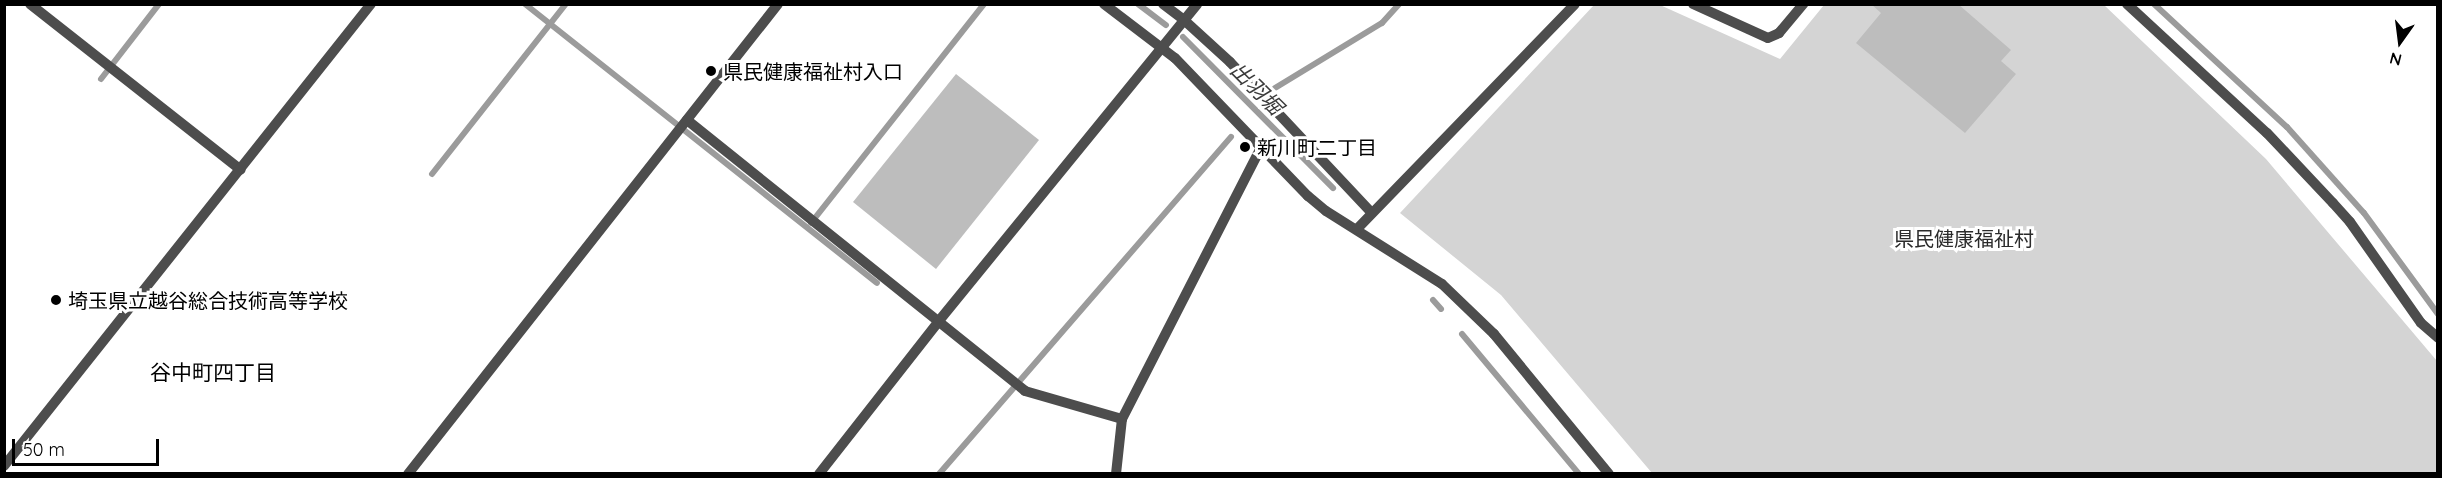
<!DOCTYPE html>
<meta charset="utf-8">
<style>
body{margin:0}
#map{position:relative;width:2442px;height:478px;overflow:hidden;background:#fff;font-family:Quicksand,"Noto Sans JP",sans-serif}
div>[style]{position:absolute}
.green>*{inset:0;background:#d4d4d4}
.stream>*{height:6px;margin:-3px;padding:0 3px;transform-origin:3px;border-radius:3px;background:#9b9b9b}
.building>*{inset:0;background:#bdbdbd}
.minor>*{height:10px;margin:-5px;padding:0 5px;transform-origin:5px;border-radius:5px;background:#4d4d4d}
.dots>*{width:16px;height:16px;translate:-50% -50%;box-sizing:border-box;border:3px solid #fff;border-radius:50%}
span{translate:-50% -50%;white-space:nowrap;text-align:center;line-height:1.15;-webkit-text-stroke:6px #fff;paint-order:stroke}
.poi-label{font-size:20px;color:#000}
.left{translate:0 -50%;text-align:left}
.park-label{font-size:20px;color:#2b2b2b}
.water-label{font-size:21px;color:#3c3c3c;font-style:italic}
.neighbourhood-label{font-size:21px;color:#000}
.frame{position:absolute;inset:0;border:6px solid #000;pointer-events:none}
.north{position:absolute;left:2370px;top:12px;width:60px;height:60px;-webkit-text-stroke:4px #fff;paint-order:stroke;rotate:194deg;font-size:16px;font-weight:700;line-height:24px;text-align:center;color:#000}
.north::after{content:'';display:block;margin:auto;width:21px;height:27px;background:#000;clip-path:polygon(50% 0,100% 100%,50% 72%,0 100%)}
.scale{position:absolute;left:12px;top:439px;width:147px;height:27px;box-sizing:border-box;border:3px solid #000;border-top:0;padding-left:8px;font-size:18px;line-height:21px;white-space:nowrap;color:#000;-webkit-text-stroke:4px #fff;paint-order:stroke}
</style>
<div id="map">
<div class="green">
<i style="clip-path:polygon(1594px 5px,1660px 5px,1780px 59px,1824px 5px,2104px 5px,2266px 159px,2437px 361px,2437px 473px,1652px 473px,1501px 295px,1400px 213px)"></i>
</div>
<div class="stream">
<i style="left:525px;top:4px;width:449px;rotate:38.4deg"></i>
<i style="left:1138px;top:4px;width:35px;rotate:37deg"></i>
<i style="left:2154px;top:4px;width:181px;rotate:42.8deg"></i>
<i style="left:2287px;top:127px;width:115px;rotate:48.2deg"></i>
<i style="left:2364px;top:213px;width:125px;rotate:53.8deg"></i>
<i style="left:1183px;top:37px;width:213px;rotate:45.2deg"></i>
<i style="left:101px;top:79px;width:95px;rotate:-52.3deg"></i>
<i style="left:1275px;top:88px;width:125px;rotate:-31.3deg"></i>
<i style="left:1382px;top:23px;width:25px;rotate:-48deg"></i>
<i style="left:432px;top:174px;width:216px;rotate:-51.8deg"></i>
<i style="left:811px;top:223px;width:279px;rotate:-51.7deg"></i>
<i style="left:1433px;top:300px;width:12px;rotate:48deg"></i>
<i style="left:1462px;top:334px;width:182px;rotate:50.1deg"></i>
<i style="left:939px;top:474px;width:446px;rotate:-49.1deg"></i>
</div>
<div class="building">
<i style="clip-path:polygon(1871px 4px,1958px 4px,2011px 50px,2001px 61px,2016px 74px,1965px 133px,1856px 43px,1881px 13px)"></i>
<i style="clip-path:polygon(956px 74px,1039px 140px,936px 269px,853px 202px)"></i>
</div>
<div class="minor">
<i style="left:30px;top:4px;width:268px;rotate:38.2deg"></i>
<i style="left:1104px;top:4px;width:89px;rotate:37.3deg"></i>
<i style="left:1175px;top:58px;width:192px;rotate:46.1deg"></i>
<i style="left:1308px;top:196px;width:23px;rotate:40deg"></i>
<i style="left:1326px;top:211px;width:137px;rotate:32.2deg"></i>
<i style="left:1442px;top:284px;width:72px;rotate:43.9deg"></i>
<i style="left:1494px;top:334px;width:181px;rotate:50.6deg"></i>
<i style="left:1163px;top:4px;width:26px;rotate:37deg"></i>
<i style="left:1184px;top:20px;width:62px;rotate:42.4deg"></i>
<i style="left:1230px;top:62px;width:207px;rotate:46.8deg"></i>
<i style="left:1693px;top:4px;width:82px;rotate:24.4deg"></i>
<i style="left:1768px;top:38px;width:12px;rotate:-24deg"></i>
<i style="left:1779px;top:33px;width:38px;rotate:-50deg"></i>
<i style="left:2127px;top:4px;width:190px;rotate:42.7deg"></i>
<i style="left:2267px;top:133px;width:96px;rotate:46.7deg"></i>
<i style="left:2333px;top:203px;width:25px;rotate:48deg"></i>
<i style="left:2350px;top:222px;width:123px;rotate:54.9deg"></i>
<i style="left:2421px;top:323px;width:23px;rotate:41deg"></i>
<i style="left:687px;top:120px;width:433px;rotate:38.7deg"></i>
<i style="left:1025px;top:391px;width:101px;rotate:16.1deg"></i>
<i style="left:1357px;top:229px;width:313px;rotate:-45.9deg"></i>
<i style="left:4px;top:466px;width:590px;rotate:-51.54deg"></i>
<i style="left:408px;top:474px;width:598px;rotate:-51.79deg"></i>
<i style="left:819px;top:474px;width:193px;rotate:-51.9deg"></i>
<i style="left:938px;top:322px;width:410px;rotate:-50.8deg"></i>
<i style="left:1116px;top:474px;width:55px;rotate:-83.8deg"></i>
<i style="left:1122px;top:419px;width:305px;rotate:-62.9deg"></i>
</div>
<div class="dots">
<i style="left:711px;top:71px;background:#000"></i>
<i style="left:1245px;top:147px;background:#000"></i>
<i style="left:56px;top:300px;background:#000"></i>
</div>
<div class="poi-label">
<span class="left" style="left:723px;top:71px">県民健康福祉村入口</span>
<span class="left" style="left:1257px;top:147px">新川町二丁目</span>
<span class="left" style="left:68px;top:300px">埼玉県立越谷総合技術高等学校</span>
</div>
<div class="park-label">
<span style="left:1964px;top:238px">県民健康福祉村</span>
</div>
<div class="water-label">
<span style="left:1257px;top:88px;rotate:45deg">出羽堀</span>
</div>
<div class="neighbourhood-label">
<span style="left:213px;top:372px">谷中町四丁目</span>
</div>
<div class="frame"></div>
<div class="north">N</div>
<div class="scale">50 m</div>
</div>
